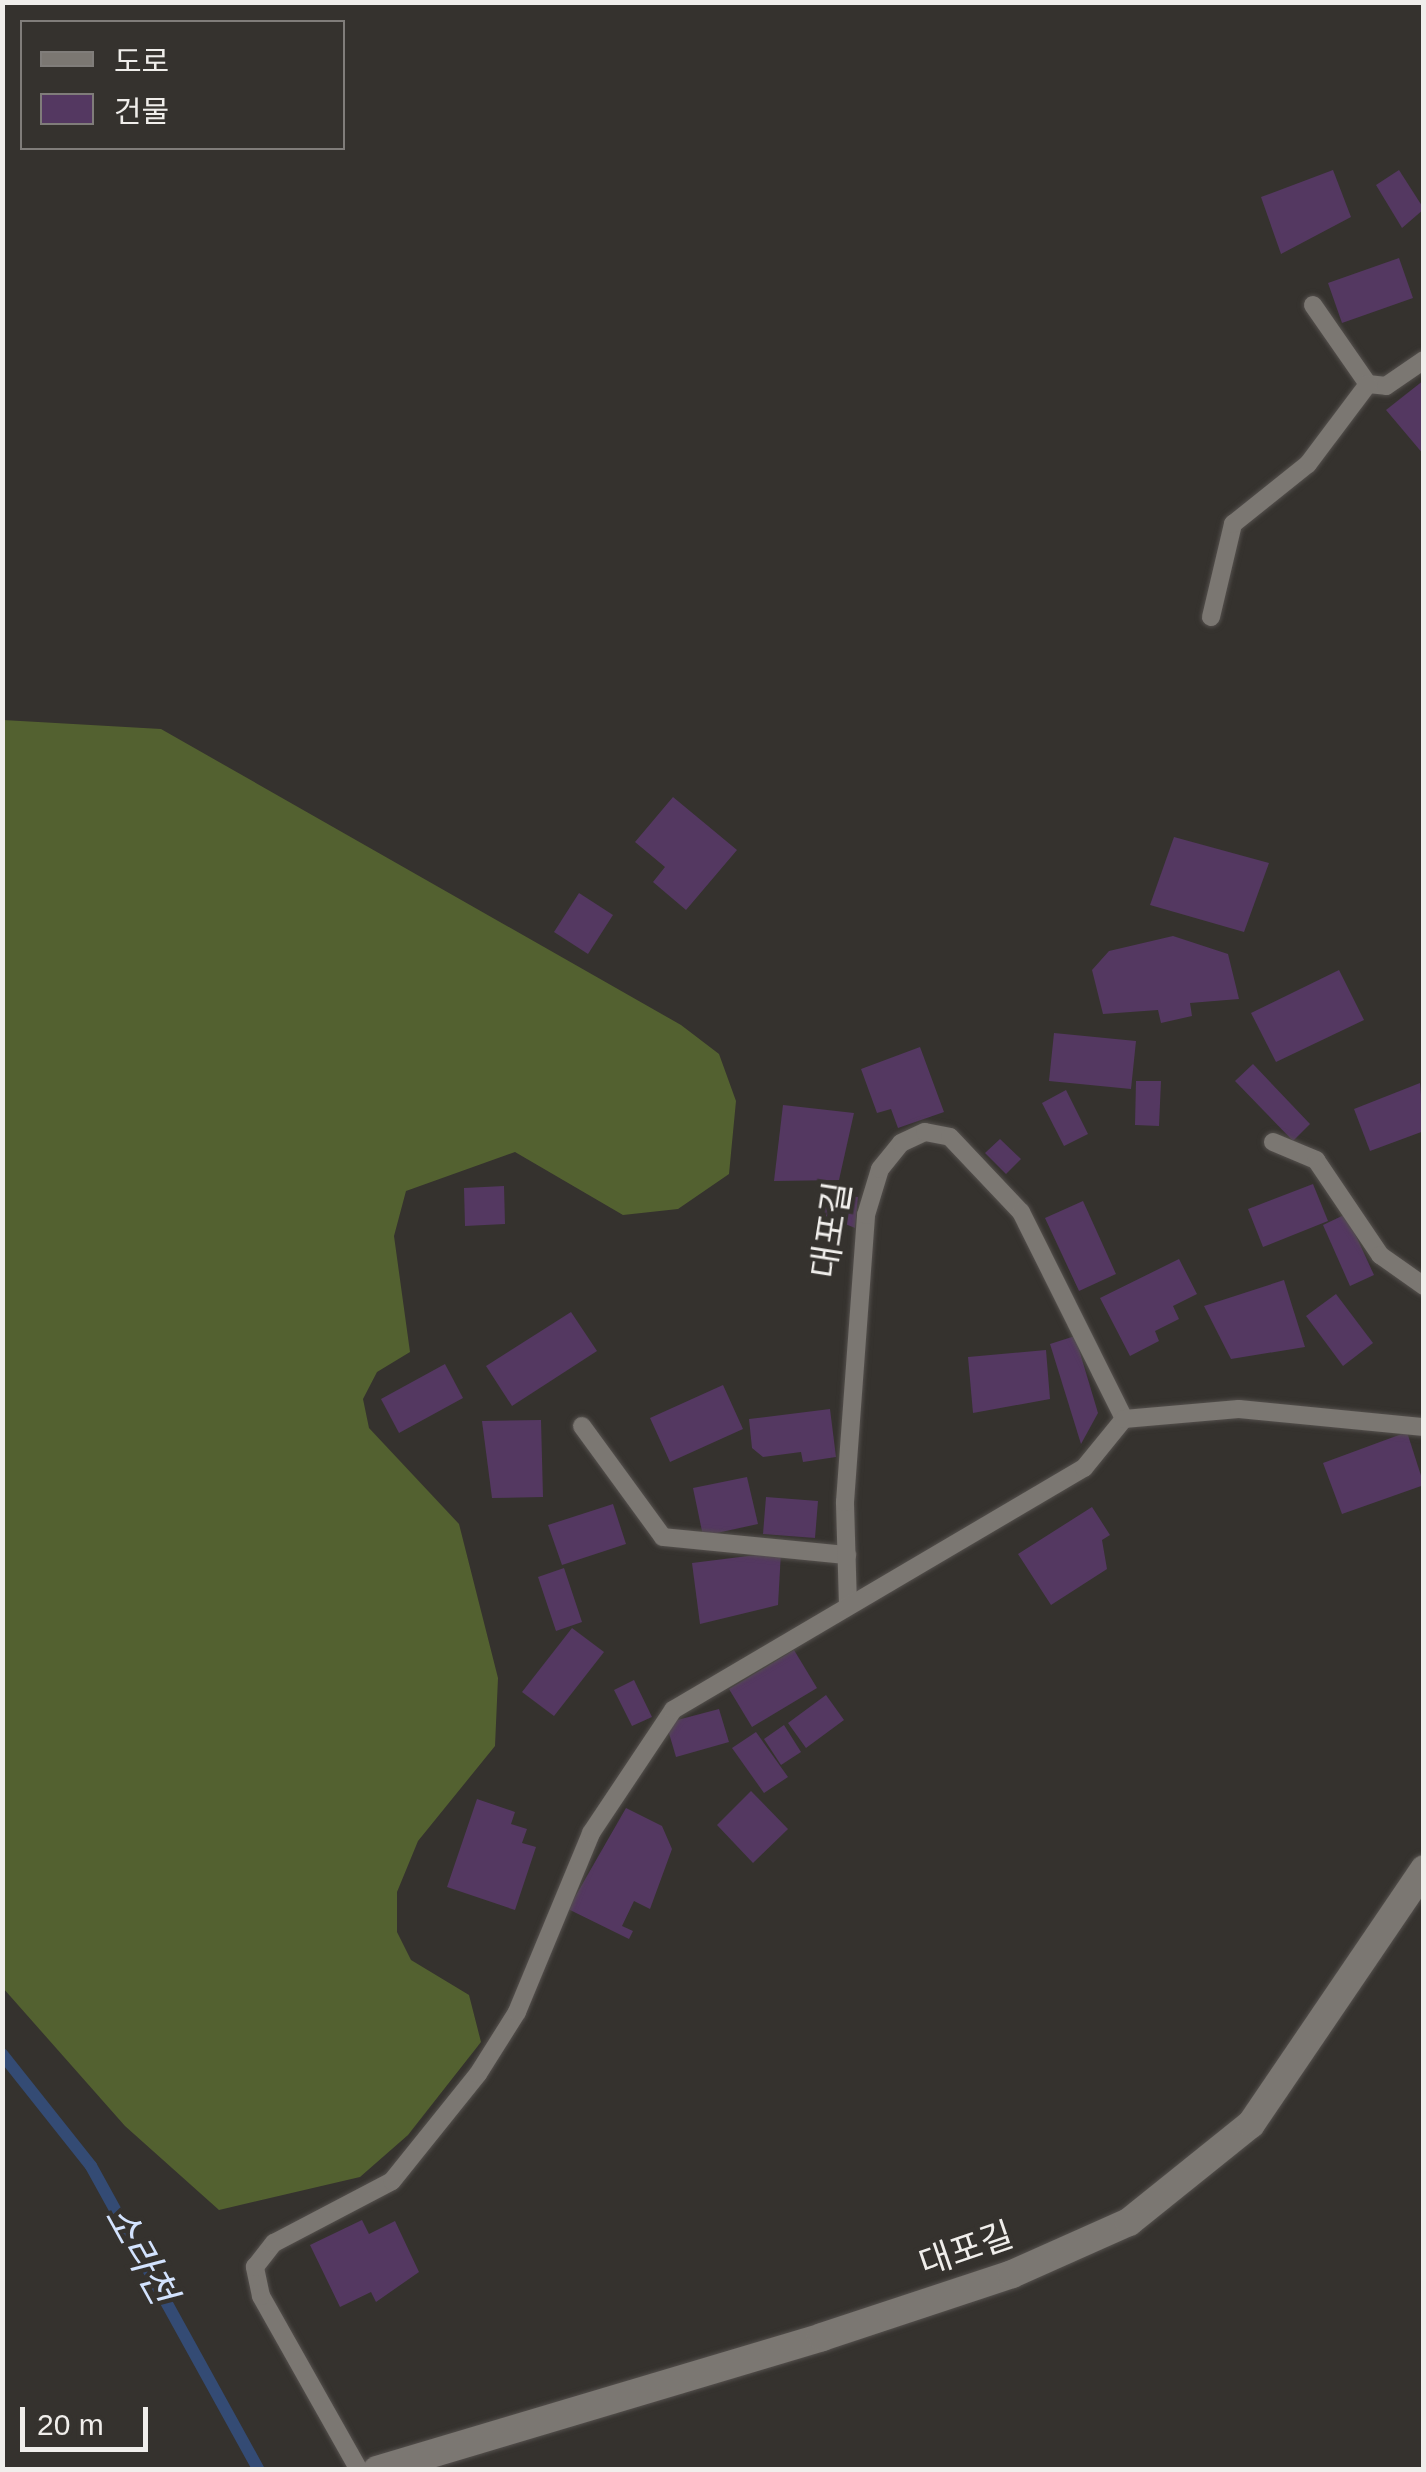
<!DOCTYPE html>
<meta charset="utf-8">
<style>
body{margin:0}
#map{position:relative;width:1426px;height:2472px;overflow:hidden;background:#35322e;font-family:Arial,"Noto Sans KR",sans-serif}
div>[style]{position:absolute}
.forest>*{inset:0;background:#536130}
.stream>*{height:12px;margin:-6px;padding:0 6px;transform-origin:6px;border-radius:6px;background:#344b74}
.building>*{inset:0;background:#543861}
.roads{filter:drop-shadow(0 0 2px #54504d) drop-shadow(0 0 2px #54504d)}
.service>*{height:18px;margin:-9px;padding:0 9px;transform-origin:9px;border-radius:9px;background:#7b7772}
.tertiary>*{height:28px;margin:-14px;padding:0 14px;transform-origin:14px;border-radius:14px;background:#7b7772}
span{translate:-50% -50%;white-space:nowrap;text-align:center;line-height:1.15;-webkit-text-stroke:9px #35322e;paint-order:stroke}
.street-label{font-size:35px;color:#f0eeeb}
.water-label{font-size:38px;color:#d3e3fe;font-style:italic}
.frame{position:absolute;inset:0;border:5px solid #f0eeeb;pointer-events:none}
.legend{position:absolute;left:20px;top:20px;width:325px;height:130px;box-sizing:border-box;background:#35322e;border:2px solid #807d7a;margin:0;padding:12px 18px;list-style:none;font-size:30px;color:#f0eeeb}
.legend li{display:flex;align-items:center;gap:20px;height:50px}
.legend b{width:50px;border:2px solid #807d7a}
.scale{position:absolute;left:20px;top:2407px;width:128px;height:45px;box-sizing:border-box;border:5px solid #f0eeeb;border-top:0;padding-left:12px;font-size:30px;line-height:35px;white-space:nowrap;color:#f0eeeb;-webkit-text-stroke:8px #35322e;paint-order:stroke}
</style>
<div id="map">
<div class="forest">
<i style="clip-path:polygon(3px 720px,161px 729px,681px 1025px,719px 1054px,736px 1101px,729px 1174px,678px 1209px,623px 1215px,515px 1152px,406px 1191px,394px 1236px,410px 1352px,377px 1372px,363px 1399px,369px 1428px,459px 1524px,498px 1678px,495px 1746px,418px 1841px,397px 1892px,397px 1932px,411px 1960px,469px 1995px,481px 2042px,408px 2135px,360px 2177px,219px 2210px,125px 2126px,3px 1988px)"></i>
</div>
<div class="stream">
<i style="left:2px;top:2054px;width:143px;rotate:51.5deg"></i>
<i style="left:91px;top:2166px;width:347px;rotate:61.1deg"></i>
</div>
<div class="building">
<i style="clip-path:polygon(1333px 170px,1351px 217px,1281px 254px,1261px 197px)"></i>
<i style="clip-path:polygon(1399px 170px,1424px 209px,1402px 228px,1376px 185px)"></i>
<i style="clip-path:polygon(1399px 258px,1413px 298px,1342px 323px,1328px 283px)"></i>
<i style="clip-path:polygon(1424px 380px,1424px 455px,1386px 410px)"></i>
<i style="clip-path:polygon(673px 797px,737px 850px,686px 910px,653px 882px,665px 867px,635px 842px)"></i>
<i style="clip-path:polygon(1174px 837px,1269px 863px,1244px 932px,1150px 905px)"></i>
<i style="clip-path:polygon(579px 893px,613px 915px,588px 954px,554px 932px)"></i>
<i style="clip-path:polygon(1173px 936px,1228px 954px,1239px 999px,1190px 1003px,1192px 1016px,1161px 1023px,1158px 1010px,1103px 1014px,1092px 970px,1109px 951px)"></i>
<i style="clip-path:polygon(1339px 970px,1364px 1020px,1276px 1062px,1251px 1013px)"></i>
<i style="clip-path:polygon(1054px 1033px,1136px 1041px,1131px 1089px,1049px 1081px)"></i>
<i style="clip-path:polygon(920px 1047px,944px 1112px,898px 1128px,891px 1109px,877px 1113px,861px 1069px)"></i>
<i style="clip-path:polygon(1253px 1064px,1310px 1124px,1293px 1141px,1235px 1081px)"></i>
<i style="clip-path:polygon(1136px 1081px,1161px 1081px,1159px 1126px,1135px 1125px)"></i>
<i style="clip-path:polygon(1420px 1083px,1424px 1131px,1370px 1151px,1354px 1109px)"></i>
<i style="clip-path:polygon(1066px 1090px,1088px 1134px,1064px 1146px,1042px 1103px)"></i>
<i style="clip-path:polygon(783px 1105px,854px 1113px,839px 1180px,774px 1181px)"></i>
<i style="clip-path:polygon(1000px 1139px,1021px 1159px,1006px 1174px,985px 1153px)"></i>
<i style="clip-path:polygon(1313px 1184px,1328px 1221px,1263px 1247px,1248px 1209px)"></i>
<i style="clip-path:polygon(504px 1186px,505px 1224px,465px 1226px,464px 1188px)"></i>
<i style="clip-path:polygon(823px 1194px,858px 1197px,855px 1228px,821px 1214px)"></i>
<i style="clip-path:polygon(1083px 1201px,1116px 1274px,1079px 1291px,1045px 1218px)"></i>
<i style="clip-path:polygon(1346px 1214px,1374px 1275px,1350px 1286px,1323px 1225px)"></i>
<i style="clip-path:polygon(1179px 1259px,1197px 1294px,1173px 1306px,1179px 1319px,1155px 1331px,1159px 1341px,1130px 1356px,1100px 1298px)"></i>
<i style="clip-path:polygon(1284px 1280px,1305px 1347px,1231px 1359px,1204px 1306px)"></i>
<i style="clip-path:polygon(1336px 1294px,1373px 1343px,1343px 1366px,1306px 1316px)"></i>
<i style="clip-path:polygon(571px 1312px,597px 1351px,512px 1406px,486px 1366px)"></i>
<i style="clip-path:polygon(1075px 1336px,1098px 1413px,1081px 1444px,1050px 1344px)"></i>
<i style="clip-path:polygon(1046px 1350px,1050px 1399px,973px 1413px,968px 1357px)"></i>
<i style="clip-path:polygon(445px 1364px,463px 1398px,399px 1433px,381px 1399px)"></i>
<i style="clip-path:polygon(723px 1385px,743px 1429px,670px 1462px,650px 1418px)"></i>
<i style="clip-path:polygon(830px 1409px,836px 1457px,803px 1462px,801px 1452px,763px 1457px,752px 1448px,749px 1419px)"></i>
<i style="clip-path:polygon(541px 1420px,543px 1497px,492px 1498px,482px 1421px)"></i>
<i style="clip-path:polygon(1407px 1432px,1424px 1485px,1342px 1514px,1323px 1463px)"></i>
<i style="clip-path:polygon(747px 1477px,758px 1524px,703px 1536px,693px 1488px)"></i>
<i style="clip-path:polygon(766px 1497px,818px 1501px,815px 1538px,763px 1534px)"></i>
<i style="clip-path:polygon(613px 1504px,626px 1544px,562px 1565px,548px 1525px)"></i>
<i style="clip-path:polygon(1092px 1507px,1110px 1535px,1102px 1540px,1107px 1569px,1051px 1605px,1018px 1554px)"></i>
<i style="clip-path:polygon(781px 1552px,778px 1605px,700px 1624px,692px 1563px)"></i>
<i style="clip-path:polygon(564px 1568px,582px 1622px,556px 1631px,538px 1577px)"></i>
<i style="clip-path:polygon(572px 1628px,604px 1652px,554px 1716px,522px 1692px)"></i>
<i style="clip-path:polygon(794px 1650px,817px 1688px,752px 1727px,729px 1689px)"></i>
<i style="clip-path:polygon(634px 1680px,652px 1717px,632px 1726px,614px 1690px)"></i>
<i style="clip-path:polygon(826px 1695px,844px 1720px,806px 1748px,788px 1723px)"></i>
<i style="clip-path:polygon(719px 1709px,729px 1742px,676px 1757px,666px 1723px)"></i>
<i style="clip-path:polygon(784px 1725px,801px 1752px,781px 1765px,764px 1739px)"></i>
<i style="clip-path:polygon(756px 1732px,788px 1777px,764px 1793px,732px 1748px)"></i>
<i style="clip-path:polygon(751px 1791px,788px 1829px,753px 1863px,717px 1825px)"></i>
<i style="clip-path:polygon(477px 1799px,515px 1812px,511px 1824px,527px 1829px,522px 1843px,536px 1847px,515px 1910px,447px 1887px)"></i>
<i style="clip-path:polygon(626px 1808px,662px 1826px,672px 1849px,650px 1909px,634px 1901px,622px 1926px,633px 1931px,629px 1939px,568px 1909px)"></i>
<i style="clip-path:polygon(362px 2220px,369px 2234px,395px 2221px,419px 2272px,376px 2302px,371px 2292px,340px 2307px,310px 2245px)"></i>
</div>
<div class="roads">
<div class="service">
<i style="left:1313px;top:305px;width:96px;rotate:55.2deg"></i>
<i style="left:1368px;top:384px;width:18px;rotate:6deg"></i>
<i style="left:1386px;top:386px;width:46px;rotate:-34.4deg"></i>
<i style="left:1211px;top:617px;width:96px;rotate:-76.7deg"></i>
<i style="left:1233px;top:524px;width:96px;rotate:-38.7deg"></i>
<i style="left:1308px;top:464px;width:100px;rotate:-53.1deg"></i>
<i style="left:1273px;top:1142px;width:47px;rotate:22.7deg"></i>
<i style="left:1316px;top:1160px;width:115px;rotate:56deg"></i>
<i style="left:1380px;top:1255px;width:54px;rotate:35.2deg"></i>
<i style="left:582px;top:1426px;width:137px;rotate:53.9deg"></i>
<i style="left:663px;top:1537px;width:185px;rotate:5.6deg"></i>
<i style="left:848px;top:1605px;width:103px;rotate:-91.7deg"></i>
<i style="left:845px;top:1502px;width:288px;rotate:-85.8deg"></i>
<i style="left:866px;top:1215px;width:48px;rotate:-73.1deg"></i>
<i style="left:880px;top:1169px;width:33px;rotate:-51deg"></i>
<i style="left:901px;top:1143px;width:26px;rotate:-25deg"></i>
<i style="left:925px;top:1132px;width:25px;rotate:11deg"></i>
<i style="left:950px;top:1137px;width:103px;rotate:46.6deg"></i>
<i style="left:1021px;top:1212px;width:231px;rotate:63.5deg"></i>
<i style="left:359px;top:2470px;width:200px;rotate:-119.4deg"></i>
<i style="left:261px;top:2296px;width:30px;rotate:-102deg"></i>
<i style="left:255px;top:2267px;width:31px;rotate:-52deg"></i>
<i style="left:274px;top:2243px;width:133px;rotate:-27.7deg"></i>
<i style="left:392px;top:2181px;width:137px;rotate:-51.2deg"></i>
<i style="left:478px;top:2074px;width:73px;rotate:-57.8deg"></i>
<i style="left:517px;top:2012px;width:194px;rotate:-67.5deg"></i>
<i style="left:591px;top:1833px;width:148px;rotate:-56.3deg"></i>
<i style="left:673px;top:1710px;width:477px;rotate:-30.5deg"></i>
<i style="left:1084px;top:1468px;width:63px;rotate:-50.8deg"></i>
<i style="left:1124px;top:1419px;width:115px;rotate:-5deg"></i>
<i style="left:1239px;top:1409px;width:186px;rotate:5.6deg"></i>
</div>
<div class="tertiary">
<i style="left:377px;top:2470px;width:464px;rotate:-16.6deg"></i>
<i style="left:822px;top:2337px;width:200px;rotate:-18.3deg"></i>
<i style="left:1012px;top:2274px;width:128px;rotate:-24deg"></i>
<i style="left:1129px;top:2222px;width:156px;rotate:-38.8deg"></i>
<i style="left:1251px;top:2124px;width:308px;rotate:-55.8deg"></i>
</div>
</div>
<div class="street-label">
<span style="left:831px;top:1230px;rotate:-81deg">대포길</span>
<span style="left:966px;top:2249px;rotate:-19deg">대포길</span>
</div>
<div class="water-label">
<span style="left:140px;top:2255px;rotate:61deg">소라천</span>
</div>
<div class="frame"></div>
<ul class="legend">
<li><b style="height:12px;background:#7b7772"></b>도로</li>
<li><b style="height:28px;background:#543861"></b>건물</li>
</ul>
<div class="scale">20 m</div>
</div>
